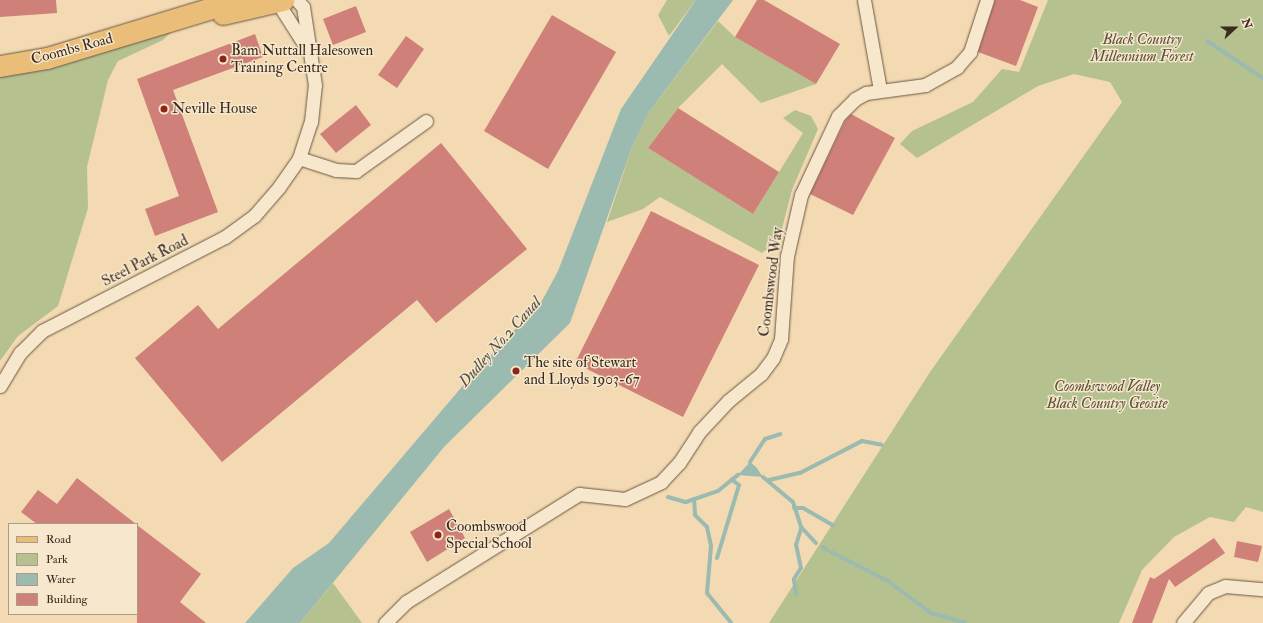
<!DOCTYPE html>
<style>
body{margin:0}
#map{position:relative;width:1263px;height:623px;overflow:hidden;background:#f3dab2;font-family:"IM FELL Double Pica",serif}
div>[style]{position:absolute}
.green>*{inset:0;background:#b6c190}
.water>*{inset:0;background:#9bbab0}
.stream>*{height:4px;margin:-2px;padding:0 2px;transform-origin:2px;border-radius:2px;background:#9bbab0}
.building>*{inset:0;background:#cf8078}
.roads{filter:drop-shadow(0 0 1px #695742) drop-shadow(0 0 1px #695742)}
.minor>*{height:13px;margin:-6.5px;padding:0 6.5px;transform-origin:6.5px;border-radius:6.5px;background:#f7e7cd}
.primary>*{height:21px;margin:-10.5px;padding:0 10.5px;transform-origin:10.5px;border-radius:10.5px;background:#eabd79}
.dots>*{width:11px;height:11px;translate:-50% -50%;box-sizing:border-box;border:2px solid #f7e7cd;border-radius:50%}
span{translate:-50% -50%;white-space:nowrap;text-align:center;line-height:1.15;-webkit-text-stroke:3px #f7e7cd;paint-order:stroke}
.park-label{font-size:15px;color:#5a503a;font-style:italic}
.street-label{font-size:15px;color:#3b2b1d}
.poi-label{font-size:15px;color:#3b2b1d}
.left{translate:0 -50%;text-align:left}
.water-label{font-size:16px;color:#534f42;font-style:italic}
.legend{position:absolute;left:8px;top:523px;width:130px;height:92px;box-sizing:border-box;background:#f7e7cd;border:1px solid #ac9c87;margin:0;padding:5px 7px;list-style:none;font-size:12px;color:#3b2b1d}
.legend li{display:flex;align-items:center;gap:8px;height:20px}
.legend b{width:20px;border:1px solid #ac9c87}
.north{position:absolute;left:1215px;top:8px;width:40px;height:40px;-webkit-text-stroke:3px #f7e7cd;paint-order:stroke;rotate:69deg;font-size:11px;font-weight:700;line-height:16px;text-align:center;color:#3b2b1d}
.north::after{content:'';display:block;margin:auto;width:14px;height:18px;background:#3b2b1d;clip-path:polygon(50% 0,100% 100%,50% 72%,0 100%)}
</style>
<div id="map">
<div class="green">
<i style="clip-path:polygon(667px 0,696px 0,669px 36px,658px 15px)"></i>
<i style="clip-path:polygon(1048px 0,1263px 0,1263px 512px,1246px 507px,1234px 522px,1210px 517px,1174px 537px,1142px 570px,1119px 623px,769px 623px,930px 372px,1122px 102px,1110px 82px,1074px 74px,1038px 86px,917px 158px,900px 144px,912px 131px,973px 102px,1002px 69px,1019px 72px)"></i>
<i style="clip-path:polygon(718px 21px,735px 37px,816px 84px,761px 103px,722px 64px,678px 108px,648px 148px,753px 214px,803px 133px,783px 118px,795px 110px,811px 116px,818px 129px,792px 190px,779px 240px,762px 253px,660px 197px,643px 209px,607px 222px,632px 147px,649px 112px)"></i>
<i style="clip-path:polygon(171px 32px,163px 40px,118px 61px,108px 80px,87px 167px,88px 208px,58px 306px,18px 336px,0 361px,0 77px)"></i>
<i style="clip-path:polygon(333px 583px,362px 623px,300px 623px)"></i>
</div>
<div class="water">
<i style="clip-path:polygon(696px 0,733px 0,649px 112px,632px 147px,570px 323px,444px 447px,300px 623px,245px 623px,293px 568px,329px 543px,466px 382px,543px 299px,558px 271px,621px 109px)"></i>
<i style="clip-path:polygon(750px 462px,756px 467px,763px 477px,738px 475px)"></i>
</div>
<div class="stream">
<i style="left:1207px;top:41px;width:67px;rotate:33.5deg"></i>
<i style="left:750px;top:462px;width:27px;rotate:-57deg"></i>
<i style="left:765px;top:439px;width:16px;rotate:-18deg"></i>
<i style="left:763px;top:477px;width:39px;rotate:40deg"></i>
<i style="left:793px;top:502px;width:26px;rotate:72deg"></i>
<i style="left:801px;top:527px;width:22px;rotate:47deg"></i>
<i style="left:769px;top:480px;width:32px;rotate:-13deg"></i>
<i style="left:800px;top:473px;width:70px;rotate:-27.3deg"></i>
<i style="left:862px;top:441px;width:20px;rotate:11deg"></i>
<i style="left:668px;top:497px;width:19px;rotate:16deg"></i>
<i style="left:686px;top:502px;width:34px;rotate:-19deg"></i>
<i style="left:718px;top:491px;width:26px;rotate:-39deg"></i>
<i style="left:694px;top:499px;width:16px;rotate:86deg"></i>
<i style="left:695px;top:515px;width:17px;rotate:45deg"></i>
<i style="left:707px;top:527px;width:19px;rotate:78deg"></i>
<i style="left:711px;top:546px;width:47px;rotate:94.9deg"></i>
<i style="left:707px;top:593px;width:38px;rotate:51deg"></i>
<i style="left:794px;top:508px;width:9px"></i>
<i style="left:803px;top:508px;width:34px;rotate:30deg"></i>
<i style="left:823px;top:547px;width:5px;rotate:37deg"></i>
<i style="left:831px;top:552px;width:64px;rotate:27deg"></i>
<i style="left:888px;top:581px;width:54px;rotate:36.7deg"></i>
<i style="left:931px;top:613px;width:35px;rotate:16deg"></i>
<i style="left:717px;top:558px;width:76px;rotate:-73.2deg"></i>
<i style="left:739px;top:485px;width:9px;rotate:-144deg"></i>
<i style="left:796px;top:594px;width:15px;rotate:-98deg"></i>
<i style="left:794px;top:579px;width:13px;rotate:-58deg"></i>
<i style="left:801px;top:568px;width:24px;rotate:-102deg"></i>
<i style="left:796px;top:545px;width:17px;rotate:-73deg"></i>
</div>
<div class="building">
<i style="clip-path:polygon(0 0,56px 0,57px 13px,0 17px)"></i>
<i style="clip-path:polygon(757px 0,764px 0,840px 44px,816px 84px,735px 37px)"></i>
<i style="clip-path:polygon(995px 0,1020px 0,1038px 7px,1016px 66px,978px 52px)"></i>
<i style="clip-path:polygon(356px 6px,366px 32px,333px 45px,323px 19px)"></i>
<i style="clip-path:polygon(552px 15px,616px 52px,548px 169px,484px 131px)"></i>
<i style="clip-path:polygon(255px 34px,263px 57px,173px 90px,218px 212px,155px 236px,145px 209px,179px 196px,137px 79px)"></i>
<i style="clip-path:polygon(406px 36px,424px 49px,397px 88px,378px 75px)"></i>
<i style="clip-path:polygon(356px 105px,371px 125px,336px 153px,320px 134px)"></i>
<i style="clip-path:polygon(678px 108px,779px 172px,753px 214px,648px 148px)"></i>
<i style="clip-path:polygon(851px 114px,895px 138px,853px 215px,810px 194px,845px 121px)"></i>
<i style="clip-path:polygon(441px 143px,527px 249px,436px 323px,417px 300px,222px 462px,135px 358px,198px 305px,218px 329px)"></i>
<i style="clip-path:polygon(651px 211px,759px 265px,683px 417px,575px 363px)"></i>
<i style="clip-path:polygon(77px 478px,136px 524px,37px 524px,21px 512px,38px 490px,57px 504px)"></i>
<i style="clip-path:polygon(449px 509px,465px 538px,427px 562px,410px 532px)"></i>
<i style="clip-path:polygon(137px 525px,201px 574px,180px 602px,206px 623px,137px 623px)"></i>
<i style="clip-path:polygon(1214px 538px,1225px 553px,1175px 587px,1169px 579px,1152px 623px,1132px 623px,1150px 577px,1154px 579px)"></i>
<i style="clip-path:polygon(1237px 541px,1262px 546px,1258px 562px,1234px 557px)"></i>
</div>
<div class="roads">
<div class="minor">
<i style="left:276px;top:0;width:56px;rotate:57.4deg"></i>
<i style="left:864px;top:0;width:91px;rotate:79.9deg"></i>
<i style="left:299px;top:158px;width:39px;rotate:18deg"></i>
<i style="left:336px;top:170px;width:20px;rotate:3deg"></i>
<i style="left:356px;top:171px;width:86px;rotate:-35.5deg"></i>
<i style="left:0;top:386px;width:39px;rotate:-59deg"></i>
<i style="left:20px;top:353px;width:31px;rotate:-45deg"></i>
<i style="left:42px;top:331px;width:206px;rotate:-27.2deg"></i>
<i style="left:225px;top:237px;width:36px;rotate:-36deg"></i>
<i style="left:254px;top:216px;width:38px;rotate:-49deg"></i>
<i style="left:279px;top:187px;width:35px;rotate:-55deg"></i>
<i style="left:299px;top:158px;width:38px;rotate:-72deg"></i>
<i style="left:311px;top:122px;width:37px;rotate:-84deg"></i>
<i style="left:315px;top:85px;width:79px;rotate:-98.7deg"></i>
<i style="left:303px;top:7px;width:9px;rotate:-131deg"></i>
<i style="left:385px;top:623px;width:30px;rotate:-45deg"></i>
<i style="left:406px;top:602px;width:204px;rotate:-32deg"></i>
<i style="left:579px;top:494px;width:46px;rotate:6.2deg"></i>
<i style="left:625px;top:499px;width:40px;rotate:-25deg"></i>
<i style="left:661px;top:482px;width:26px;rotate:-47deg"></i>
<i style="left:679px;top:463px;width:37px;rotate:-57deg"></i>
<i style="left:699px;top:432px;width:42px;rotate:-46.9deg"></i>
<i style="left:728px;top:401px;width:43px;rotate:-39.3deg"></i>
<i style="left:761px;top:374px;width:20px;rotate:-53deg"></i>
<i style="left:773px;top:358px;width:21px;rotate:-67deg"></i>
<i style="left:781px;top:339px;width:83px;rotate:-85.9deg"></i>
<i style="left:787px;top:256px;width:63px;rotate:-77.1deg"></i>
<i style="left:801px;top:195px;width:87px;rotate:-64.9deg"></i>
<i style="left:838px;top:116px;width:24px;rotate:-45deg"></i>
<i style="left:855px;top:99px;width:13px;rotate:-29deg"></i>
<i style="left:866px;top:93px;width:60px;rotate:-7.7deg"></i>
<i style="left:925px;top:85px;width:37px;rotate:-29deg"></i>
<i style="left:957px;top:67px;width:20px;rotate:-49deg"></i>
<i style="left:970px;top:52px;width:55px;rotate:-71.9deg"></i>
<i style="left:1183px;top:623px;width:39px;rotate:-50deg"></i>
<i style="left:1208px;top:593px;width:18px;rotate:-22deg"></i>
<i style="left:1225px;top:586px;width:38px;rotate:5deg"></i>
</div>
<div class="primary">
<i style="left:223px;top:14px;width:62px;rotate:-13.1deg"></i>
<i style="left:0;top:66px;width:48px;rotate:-9.7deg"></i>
<i style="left:47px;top:58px;width:200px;rotate:-16.9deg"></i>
</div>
</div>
<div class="dots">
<i style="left:223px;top:59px;background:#8f2418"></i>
<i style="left:164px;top:109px;background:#8f2418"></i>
<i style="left:516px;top:371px;background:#8f2418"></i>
<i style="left:438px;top:535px;background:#8f2418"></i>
</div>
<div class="park-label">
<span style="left:1142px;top:48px">Black Country<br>Millennium Forest</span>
<span style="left:1107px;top:395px">Coombswood Valley<br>Black Country Geosite</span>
</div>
<div class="street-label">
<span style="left:72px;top:49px;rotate:-15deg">Coombs Road</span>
<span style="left:145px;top:261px;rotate:-27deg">Steel Park Road</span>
<span style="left:771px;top:282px;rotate:-83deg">Coombswood Way</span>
</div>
<div class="poi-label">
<span class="left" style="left:231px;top:59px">Bam Nuttall Halesowen<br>Training Centre</span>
<span class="left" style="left:172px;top:109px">Neville House</span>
<span class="left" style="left:524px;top:371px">The site of Stewart<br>and Lloyds 1903-67</span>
<span class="left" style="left:446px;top:535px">Coombswood<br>Special School</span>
</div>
<div class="water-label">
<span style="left:500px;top:342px;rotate:-48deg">Dudley No.2 Canal</span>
</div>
<ul class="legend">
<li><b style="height:5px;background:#eabd79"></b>Road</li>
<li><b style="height:11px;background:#b6c190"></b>Park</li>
<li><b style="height:11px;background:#9bbab0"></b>Water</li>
<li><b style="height:11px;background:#cf8078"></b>Building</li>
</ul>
<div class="north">N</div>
</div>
